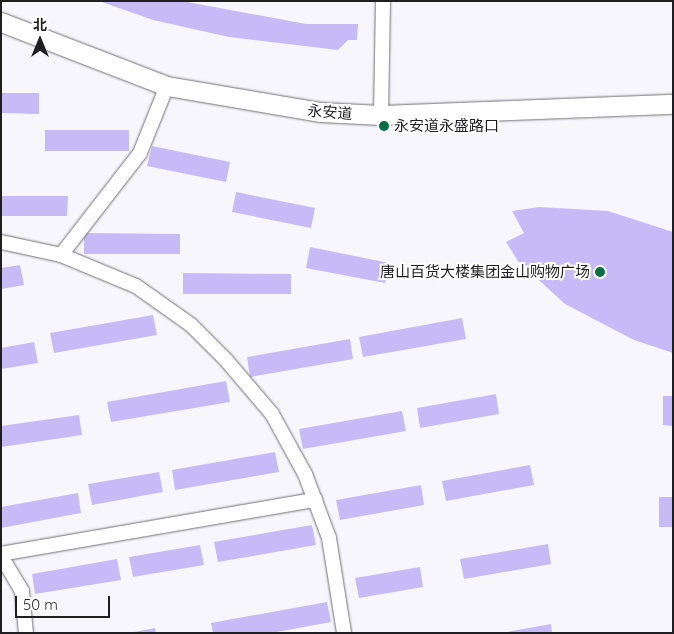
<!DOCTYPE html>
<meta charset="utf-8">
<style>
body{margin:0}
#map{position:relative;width:674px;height:634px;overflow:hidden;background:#f7f6fd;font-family:Quicksand,"Noto Sans SC",sans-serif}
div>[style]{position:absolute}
.building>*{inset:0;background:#c7bbf7}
.roads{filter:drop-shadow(0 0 1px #717076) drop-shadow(0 0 1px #717076)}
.minor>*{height:14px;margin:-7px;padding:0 7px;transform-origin:7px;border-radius:7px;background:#fff}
.major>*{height:19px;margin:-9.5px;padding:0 9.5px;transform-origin:9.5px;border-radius:9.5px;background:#fff}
.dots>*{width:14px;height:14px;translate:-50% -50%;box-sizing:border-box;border:2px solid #fff;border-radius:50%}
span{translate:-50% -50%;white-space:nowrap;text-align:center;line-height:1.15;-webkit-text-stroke:4px #fff;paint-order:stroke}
.street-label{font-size:15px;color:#1f1e21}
.poi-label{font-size:15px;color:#1f1e21}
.left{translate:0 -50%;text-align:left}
.right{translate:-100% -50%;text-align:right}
.frame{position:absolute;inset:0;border:2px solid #1f1e21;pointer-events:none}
.north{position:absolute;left:15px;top:15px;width:50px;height:50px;-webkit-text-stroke:4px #fff;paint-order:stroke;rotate:0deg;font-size:14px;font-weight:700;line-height:20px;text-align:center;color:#1f1e21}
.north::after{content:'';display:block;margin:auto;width:18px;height:22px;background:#1f1e21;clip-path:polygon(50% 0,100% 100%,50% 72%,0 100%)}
.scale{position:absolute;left:15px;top:596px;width:95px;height:22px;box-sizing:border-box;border:2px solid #1f1e21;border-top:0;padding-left:6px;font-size:15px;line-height:18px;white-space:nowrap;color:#1f1e21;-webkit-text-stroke:4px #fff;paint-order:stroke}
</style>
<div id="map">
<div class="building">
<i style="clip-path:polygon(99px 1px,182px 1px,306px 24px,358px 24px,357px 40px,348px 40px,338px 50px,229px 37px,153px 20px)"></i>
<i style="clip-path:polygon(1px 93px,39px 93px,39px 114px,1px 113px)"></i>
<i style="clip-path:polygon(45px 130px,129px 130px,129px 151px,45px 151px)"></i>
<i style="clip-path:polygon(152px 146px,230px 162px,226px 182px,147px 166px)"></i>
<i style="clip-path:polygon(236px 192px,315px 208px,311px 228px,232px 212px)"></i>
<i style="clip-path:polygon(1px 196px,68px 196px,67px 216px,1px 216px)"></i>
<i style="clip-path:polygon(539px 207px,608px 211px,673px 232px,673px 353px,634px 340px,565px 304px,518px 261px,506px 242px,524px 233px,512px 211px)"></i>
<i style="clip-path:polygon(84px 233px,180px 234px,180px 254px,84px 254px)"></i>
<i style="clip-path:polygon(310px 247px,389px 263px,385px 283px,306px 268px)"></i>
<i style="clip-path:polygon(20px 265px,24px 285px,1px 289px,1px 268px)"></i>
<i style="clip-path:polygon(183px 273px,291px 274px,291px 294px,183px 294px)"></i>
<i style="clip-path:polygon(153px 315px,157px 335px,54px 353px,50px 333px)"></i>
<i style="clip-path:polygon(462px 318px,466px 339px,363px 357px,359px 337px)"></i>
<i style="clip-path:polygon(350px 339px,353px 359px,250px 377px,247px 357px)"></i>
<i style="clip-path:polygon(34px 342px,38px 363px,1px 369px,1px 348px)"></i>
<i style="clip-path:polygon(226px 381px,230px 402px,111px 422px,107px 402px)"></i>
<i style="clip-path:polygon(496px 394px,499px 414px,420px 428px,417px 408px)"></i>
<i style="clip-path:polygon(663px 396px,673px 396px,673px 426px,663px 425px)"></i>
<i style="clip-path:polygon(402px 411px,406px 431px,303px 449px,299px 429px)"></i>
<i style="clip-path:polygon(79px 415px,82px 435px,1px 447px,1px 426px)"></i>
<i style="clip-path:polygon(275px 452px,279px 472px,175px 490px,172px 470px)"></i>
<i style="clip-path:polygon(530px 465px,534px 485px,446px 501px,442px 481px)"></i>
<i style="clip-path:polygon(159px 472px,163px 492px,92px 505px,88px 484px)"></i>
<i style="clip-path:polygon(421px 485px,424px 505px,340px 520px,336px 500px)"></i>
<i style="clip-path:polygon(78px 493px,81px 513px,1px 528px,1px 507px)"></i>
<i style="clip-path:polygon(659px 497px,673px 497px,673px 527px,659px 527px)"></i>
<i style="clip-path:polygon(312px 525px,316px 545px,218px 562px,214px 542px)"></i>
<i style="clip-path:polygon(548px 544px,551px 564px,464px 579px,460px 559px)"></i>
<i style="clip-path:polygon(200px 545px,204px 565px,133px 577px,129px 557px)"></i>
<i style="clip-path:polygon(117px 559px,121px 580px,35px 594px,32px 574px)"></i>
<i style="clip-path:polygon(420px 567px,423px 587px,359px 598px,355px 578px)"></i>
<i style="clip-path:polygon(327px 602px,331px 622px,271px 633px,213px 633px,211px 623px)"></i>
<i style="clip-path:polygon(551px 624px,552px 633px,507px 633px,507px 632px)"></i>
<i style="clip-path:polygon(155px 628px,156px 633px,134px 633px,134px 632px)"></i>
</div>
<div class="roads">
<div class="minor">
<i style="left:381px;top:115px;width:114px;rotate:-89deg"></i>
<i style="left:1px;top:242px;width:61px;rotate:12.2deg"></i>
<i style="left:61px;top:255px;width:81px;rotate:22.5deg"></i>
<i style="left:136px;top:286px;width:67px;rotate:35.3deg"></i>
<i style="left:191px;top:325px;width:49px;rotate:45deg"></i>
<i style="left:226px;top:360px;width:71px;rotate:49.6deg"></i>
<i style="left:272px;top:414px;width:68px;rotate:61.2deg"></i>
<i style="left:305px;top:474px;width:68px;rotate:69.4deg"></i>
<i style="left:329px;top:538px;width:96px;rotate:81deg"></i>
<i style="left:61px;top:255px;width:129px;rotate:-52.2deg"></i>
<i style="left:140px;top:153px;width:72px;rotate:-68.1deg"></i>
<i style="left:1px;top:554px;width:319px;rotate:-9.8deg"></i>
<i style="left:1px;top:556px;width:41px;rotate:59deg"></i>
<i style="left:22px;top:591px;width:42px;rotate:84.6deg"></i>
</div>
<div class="major">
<i style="left:1px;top:22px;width:178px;rotate:21.1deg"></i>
<i style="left:167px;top:86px;width:156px;rotate:9.6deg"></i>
<i style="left:321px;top:112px;width:60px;rotate:2.9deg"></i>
<i style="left:381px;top:115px;width:292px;rotate:-2.2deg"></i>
</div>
</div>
<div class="dots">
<i style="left:384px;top:126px;background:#066e45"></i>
<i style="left:600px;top:272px;background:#066e45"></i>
</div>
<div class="street-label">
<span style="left:330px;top:112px;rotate:5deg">永安道</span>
</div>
<div class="poi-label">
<span class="left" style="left:394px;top:126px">永安道永盛路口</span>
<span class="right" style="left:590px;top:272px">唐山百货大楼集团金山购物广场</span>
</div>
<div class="frame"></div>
<div class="north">北</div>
<div class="scale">50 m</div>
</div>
